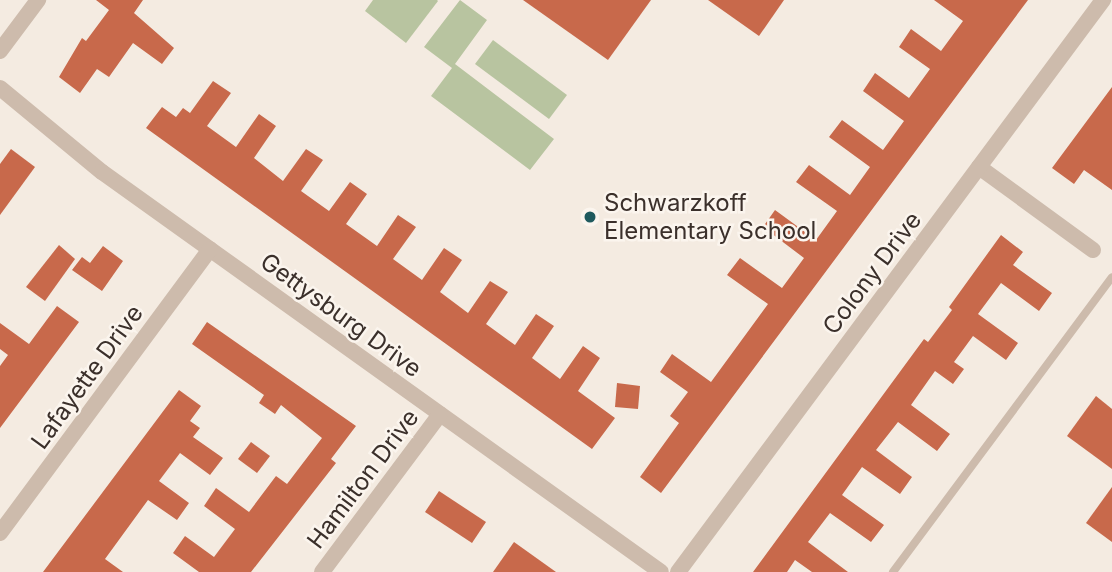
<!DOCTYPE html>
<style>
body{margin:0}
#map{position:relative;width:1112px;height:572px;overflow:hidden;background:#f4ebe1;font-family:Inter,sans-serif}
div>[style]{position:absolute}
.green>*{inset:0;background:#b8c4a0}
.building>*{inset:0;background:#c8694b}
.lane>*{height:8px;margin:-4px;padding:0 4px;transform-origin:4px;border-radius:4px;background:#cdbbac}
.street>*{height:16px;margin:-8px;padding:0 8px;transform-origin:8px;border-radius:8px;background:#cdbbac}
.dots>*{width:19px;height:19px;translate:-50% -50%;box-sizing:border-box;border:4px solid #fbf5ee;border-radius:50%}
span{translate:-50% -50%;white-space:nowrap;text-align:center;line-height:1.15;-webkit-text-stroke:5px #fbf5ee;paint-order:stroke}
.poi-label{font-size:24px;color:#3b302b}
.left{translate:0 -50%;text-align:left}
.street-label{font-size:24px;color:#3b302b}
</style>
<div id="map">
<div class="green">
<i style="clip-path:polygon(373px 0,437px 0,438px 1px,406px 43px,365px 11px)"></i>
<i style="clip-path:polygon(460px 0,487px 20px,455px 64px,554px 139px,530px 170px,431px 96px,452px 68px,424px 47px)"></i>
<i style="clip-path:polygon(493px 40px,567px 95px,549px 119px,475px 64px)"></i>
</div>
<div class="building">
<i style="clip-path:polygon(96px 0,143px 0,134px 13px,174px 48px,162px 64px,133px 43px,109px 77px,97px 69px,80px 93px,59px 77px,82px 38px,86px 41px,109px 10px)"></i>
<i style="clip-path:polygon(523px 0,651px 0,608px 60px)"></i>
<i style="clip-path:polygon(708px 0,784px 0,759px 36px)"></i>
<i style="clip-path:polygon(934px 0,1028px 0,661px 493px,640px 477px,679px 423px,670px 416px,688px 392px,660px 372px,672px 354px,711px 382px,768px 304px,727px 275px,740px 258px,782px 288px,804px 258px,763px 227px,775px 210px,816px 240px,837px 211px,796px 182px,809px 165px,850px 195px,870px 167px,829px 137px,842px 120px,883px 150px,904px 121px,863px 91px,875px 73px,909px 98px,930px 69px,899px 47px,911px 29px,941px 51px,963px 21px)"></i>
<i style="clip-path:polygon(213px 81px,231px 93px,207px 126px,236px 147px,259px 114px,276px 126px,254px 158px,283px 181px,306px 149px,323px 160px,301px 191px,329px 211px,350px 182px,367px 194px,346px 224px,377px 246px,398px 215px,416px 227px,393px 259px,422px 280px,444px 248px,462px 260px,440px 292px,468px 313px,490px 281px,508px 292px,486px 324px,515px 345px,536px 314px,554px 326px,532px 358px,560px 379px,583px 346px,600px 358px,578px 391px,615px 418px,592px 449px,146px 128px,162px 107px,176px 117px,183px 108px,190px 113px)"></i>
<i style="clip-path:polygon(1112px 87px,1112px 190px,1084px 170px,1074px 184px,1052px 168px)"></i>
<i style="clip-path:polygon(11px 149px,35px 167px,0 215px,0 164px)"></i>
<i style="clip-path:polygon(1001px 235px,1023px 252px,1013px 265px,1052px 293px,1039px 311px,1001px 283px,978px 314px,1018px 343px,1006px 360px,973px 336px,954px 362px,964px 369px,953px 384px,935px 371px,911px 405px,950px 434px,937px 451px,898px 422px,876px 450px,912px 477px,900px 494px,862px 467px,842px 495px,884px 525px,871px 542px,830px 513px,808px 542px,848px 572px,812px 572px,795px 560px,787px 572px,753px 572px,924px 339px,928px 342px,952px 310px,949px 307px)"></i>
<i style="clip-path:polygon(59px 245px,75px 259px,45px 301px,26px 287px)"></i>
<i style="clip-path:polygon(103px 246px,123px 261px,102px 291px,72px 270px,82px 257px,90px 263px)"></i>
<i style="clip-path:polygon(57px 306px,79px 322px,0 428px,0 366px,8px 355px,0 349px,0 323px,29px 344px)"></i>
<i style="clip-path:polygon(207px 322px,356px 426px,331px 459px,336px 463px,251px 572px,199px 572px,173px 553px,185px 536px,214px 557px,235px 529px,204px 506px,216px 488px,249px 512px,276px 476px,287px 484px,322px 438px,281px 405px,275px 414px,259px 403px,264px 395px,192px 344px)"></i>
<i style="clip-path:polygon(617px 383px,640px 386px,638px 409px,615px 407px)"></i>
<i style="clip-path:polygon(179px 390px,201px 406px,190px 421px,200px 428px,193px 437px,223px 458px,210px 475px,180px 453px,159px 481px,189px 503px,177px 520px,148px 500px,105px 559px,123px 572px,43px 572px)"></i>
<i style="clip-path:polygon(1096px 396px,1112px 409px,1112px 469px,1067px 436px)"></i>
<i style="clip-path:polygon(251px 442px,270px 456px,257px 473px,238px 459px)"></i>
<i style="clip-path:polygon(1112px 487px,1112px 542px,1086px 523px)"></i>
<i style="clip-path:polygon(439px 491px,486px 522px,472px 543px,425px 512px)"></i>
<i style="clip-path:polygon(514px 542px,556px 572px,493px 572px)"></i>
</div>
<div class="lane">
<i style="left:893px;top:572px;width:367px;rotate:-53.4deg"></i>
</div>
<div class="street">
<i style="left:0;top:51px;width:64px;rotate:-53.3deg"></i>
<i style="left:0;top:88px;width:132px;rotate:39.5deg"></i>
<i style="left:102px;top:172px;width:687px;rotate:35.59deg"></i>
<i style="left:979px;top:167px;width:141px;rotate:36.1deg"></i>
<i style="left:0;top:533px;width:353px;rotate:-53.5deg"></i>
<i style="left:322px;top:572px;width:197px;rotate:-53.2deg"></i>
<i style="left:678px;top:572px;width:713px;rotate:-53.39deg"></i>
</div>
<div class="dots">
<i style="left:590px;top:217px;background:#1f5a5e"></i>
</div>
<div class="poi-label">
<span class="left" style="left:604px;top:217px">Schwarzkoff<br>Elementary School</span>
</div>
<div class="street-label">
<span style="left:872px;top:273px;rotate:-53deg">Colony Drive</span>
<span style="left:341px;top:315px;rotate:36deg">Gettysburg Drive</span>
<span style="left:87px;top:377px;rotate:-54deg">Lafayette Drive</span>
<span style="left:363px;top:479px;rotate:-53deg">Hamilton Drive</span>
</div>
</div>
